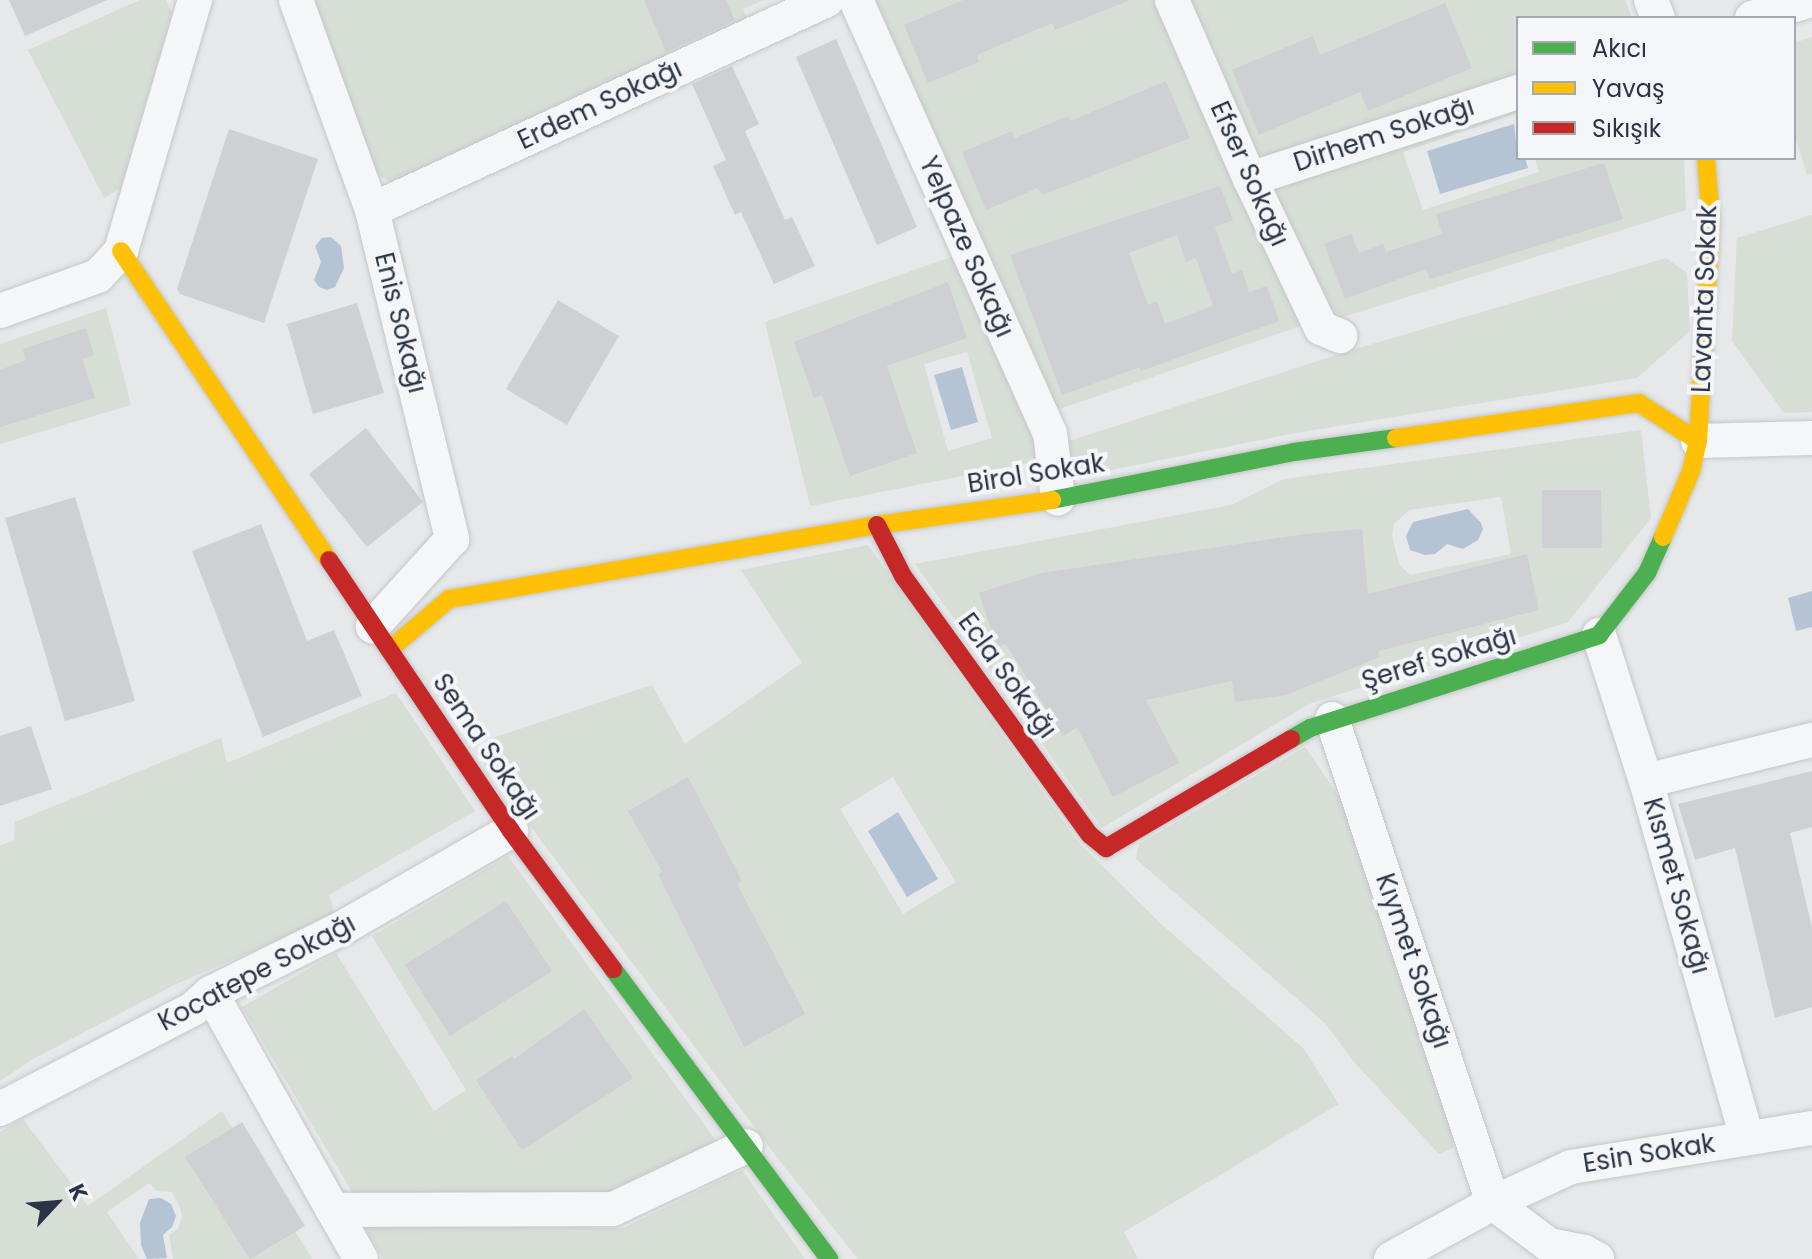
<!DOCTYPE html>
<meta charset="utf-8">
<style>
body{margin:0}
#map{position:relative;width:1812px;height:1259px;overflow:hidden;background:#e6e8ea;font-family:Poppins,sans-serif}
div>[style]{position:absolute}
.green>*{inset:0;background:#d6ded6}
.water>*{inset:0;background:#b4c4d5}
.building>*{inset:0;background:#ced0d3}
.roads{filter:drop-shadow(0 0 2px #c4c6c8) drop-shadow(0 0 2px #c4c6c8)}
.street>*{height:34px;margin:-17px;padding:0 17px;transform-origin:17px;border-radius:17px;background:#f5f6f7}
.fast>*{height:18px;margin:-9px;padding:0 9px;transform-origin:9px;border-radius:9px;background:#4caf50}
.slow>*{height:18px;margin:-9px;padding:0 9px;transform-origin:9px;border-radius:9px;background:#ffc107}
.jam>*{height:18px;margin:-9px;padding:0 9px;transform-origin:9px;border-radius:9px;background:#c62828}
span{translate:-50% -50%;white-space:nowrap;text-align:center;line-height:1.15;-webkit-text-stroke:8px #f4f6f9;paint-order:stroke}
.street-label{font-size:26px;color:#2b3445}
.legend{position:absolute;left:1516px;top:16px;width:280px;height:144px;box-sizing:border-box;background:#f4f6f9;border:2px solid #a4a8b1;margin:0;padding:10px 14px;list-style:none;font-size:24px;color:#2b3445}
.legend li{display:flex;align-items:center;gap:16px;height:40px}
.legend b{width:40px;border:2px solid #a4a8b1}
.north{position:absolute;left:16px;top:1163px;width:80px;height:80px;-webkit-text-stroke:6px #f4f6f9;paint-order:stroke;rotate:64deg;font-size:22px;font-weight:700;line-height:32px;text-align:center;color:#2b3445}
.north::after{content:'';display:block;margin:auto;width:28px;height:36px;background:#2b3445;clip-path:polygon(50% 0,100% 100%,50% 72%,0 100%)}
</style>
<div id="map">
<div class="green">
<i style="clip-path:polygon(140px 0,166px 0,172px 13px,121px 188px,104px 198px,28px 50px)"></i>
<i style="clip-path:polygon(308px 0,764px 0,743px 9px,751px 27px,395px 184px,369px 170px)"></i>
<i style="clip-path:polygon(872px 0,1156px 0,1306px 324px,1051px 412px)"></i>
<i style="clip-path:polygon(1187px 0,1625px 0,1632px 18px,1518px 18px,1518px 78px,1258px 163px)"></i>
<i style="clip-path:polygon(1812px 37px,1812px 174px,1807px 175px,1794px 133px,1794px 43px)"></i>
<i style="clip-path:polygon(1518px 107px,1518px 113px,1403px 152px,1423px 210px,1539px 172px,1535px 158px,1684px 158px,1686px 210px,1327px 322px,1273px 193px,1285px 181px)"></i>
<i style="clip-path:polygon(1812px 215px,1812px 412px,1784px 413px,1732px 341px,1737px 238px)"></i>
<i style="clip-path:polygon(evenodd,957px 255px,1039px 448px,1033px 462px,810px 506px,765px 322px,957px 255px,967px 352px,992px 438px,948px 451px,924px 364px,967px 352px)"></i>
<i style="clip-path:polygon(1666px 258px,1687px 273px,1690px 331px,1637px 378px,1301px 432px,1072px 478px,1066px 442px,1352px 350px)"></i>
<i style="clip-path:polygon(106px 308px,131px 405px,0 444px,0 344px)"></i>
<i style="clip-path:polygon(evenodd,1641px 430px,1651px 518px,1568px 622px,1309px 704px,1102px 828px,915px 564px,1231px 505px,1284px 479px,1641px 430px,1501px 497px,1511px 554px,1410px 575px,1399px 564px,1392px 536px,1394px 524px,1409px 510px,1501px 497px)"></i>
<i style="clip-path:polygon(evenodd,868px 545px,1078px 842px,1160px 923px,1304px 1049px,1339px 1104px,1124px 1232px,1138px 1259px,858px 1259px,776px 1156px,476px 753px,493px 738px,652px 685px,685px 744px,802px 663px,741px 570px,868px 545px,893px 777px,956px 882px,903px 914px,840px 809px,893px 777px)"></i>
<i style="clip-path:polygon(396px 693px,475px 811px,329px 895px,335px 916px,176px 984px,33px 1059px,0 1081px,0 846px,14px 840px,15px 822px,221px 738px,227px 763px)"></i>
<i style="clip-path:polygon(1305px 747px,1348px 810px,1448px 1104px,1454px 1148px,1439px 1154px,1354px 1062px,1325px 1023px,1136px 859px,1139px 844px)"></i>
<i style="clip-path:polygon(508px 856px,717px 1142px,616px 1193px,355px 1197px,242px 1007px,336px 953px,434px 1111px,466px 1090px,372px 936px)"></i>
<i style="clip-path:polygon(222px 1111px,312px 1259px,173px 1259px,169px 1235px,178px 1229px,182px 1217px,180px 1208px,172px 1192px,157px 1191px,149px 1183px,107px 1212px,139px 1259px,0 1259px,0 1132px,23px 1119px,88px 1206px)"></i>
<i style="clip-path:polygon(742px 1170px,805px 1259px,383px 1259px,364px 1226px,623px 1228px)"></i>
</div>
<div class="water">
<i style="clip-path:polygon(1514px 124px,1518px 158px,1525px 158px,1528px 168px,1440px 194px,1427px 151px)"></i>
<i style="clip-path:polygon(331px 237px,341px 246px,344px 268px,335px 287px,327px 290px,319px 287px,314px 280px,321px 262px,315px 246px,322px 238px)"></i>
<i style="clip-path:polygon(962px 367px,978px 422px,951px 430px,934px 375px)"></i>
<i style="clip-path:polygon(1468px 509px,1481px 523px,1483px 529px,1478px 540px,1463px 549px,1447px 544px,1435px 554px,1425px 555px,1410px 550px,1406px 536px,1413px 522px)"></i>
<i style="clip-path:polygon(1812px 591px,1812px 627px,1796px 631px,1788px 598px)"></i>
<i style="clip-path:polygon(898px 812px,938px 879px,907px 897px,868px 831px)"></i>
<i style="clip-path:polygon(161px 1198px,171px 1204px,176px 1216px,172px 1227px,163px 1235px,167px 1258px,147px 1259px,141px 1245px,140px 1223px,149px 1199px)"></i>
</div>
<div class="building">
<i style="clip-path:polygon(9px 0,107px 0,25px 36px)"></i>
<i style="clip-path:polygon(644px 0,726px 0,735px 20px,666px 52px)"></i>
<i style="clip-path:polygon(963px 0,1127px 0,1128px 1px,1055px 30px,1052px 23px,977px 55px,979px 62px,928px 83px,904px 25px)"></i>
<i style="clip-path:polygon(1445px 3px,1472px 68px,1368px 111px,1360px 92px,1259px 135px,1232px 70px,1313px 36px,1320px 55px)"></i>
<i style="clip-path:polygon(836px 39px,917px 227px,877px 245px,796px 57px)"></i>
<i style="clip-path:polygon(732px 66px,759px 124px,745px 131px,785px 220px,792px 217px,815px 266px,774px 284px,741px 212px,735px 215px,713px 166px,726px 160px,692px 84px)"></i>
<i style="clip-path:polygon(1166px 81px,1190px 138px,1042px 195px,1038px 188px,986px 210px,962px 152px,1012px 131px,1015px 138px,1068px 116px,1070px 121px)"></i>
<i style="clip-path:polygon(229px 129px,318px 159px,264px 323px,180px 294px,177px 289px)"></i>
<i style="clip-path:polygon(1604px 163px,1623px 219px,1430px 279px,1426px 269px,1345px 299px,1324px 244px,1351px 234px,1359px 253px,1383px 244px,1386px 252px,1442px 234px,1436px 214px)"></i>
<i style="clip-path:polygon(evenodd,1220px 186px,1233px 220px,1215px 227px,1232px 274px,1242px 270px,1249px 292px,1267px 286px,1279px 321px,1141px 371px,1140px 367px,1062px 395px,1010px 255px,1220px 186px,1177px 235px,1186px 262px,1196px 258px,1213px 306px,1165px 324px,1157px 301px,1148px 305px,1129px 253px,1177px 235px)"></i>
<i style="clip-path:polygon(948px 282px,967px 338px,887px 366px,917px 453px,850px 476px,822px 395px,814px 398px,794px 342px)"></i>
<i style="clip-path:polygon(558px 300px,619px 336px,567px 425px,506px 389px)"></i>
<i style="clip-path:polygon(357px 303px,384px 393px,313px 414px,287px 324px)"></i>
<i style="clip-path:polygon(86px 328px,94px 355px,82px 359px,95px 398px,0 427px,0 370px,26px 360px,23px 349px)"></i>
<i style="clip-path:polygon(366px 428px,423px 502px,367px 547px,309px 474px)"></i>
<i style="clip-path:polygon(1542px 490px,1601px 490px,1602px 548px,1542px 548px)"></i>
<i style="clip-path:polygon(75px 497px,135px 701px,65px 721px,5px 518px)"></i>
<i style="clip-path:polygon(261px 524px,307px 641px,334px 630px,362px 696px,263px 737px,192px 551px)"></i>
<i style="clip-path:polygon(1362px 529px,1368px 594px,1527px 554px,1539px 610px,1378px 651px,1380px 657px,1286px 695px,1235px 702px,1232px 681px,1146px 700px,1179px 763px,1113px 797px,1077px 727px,1063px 736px,1006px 644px,997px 647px,979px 593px,1042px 573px,1305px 534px)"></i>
<i style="clip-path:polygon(31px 726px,52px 789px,0 806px,0 736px)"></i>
<i style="clip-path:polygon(1812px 771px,1812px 827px,1790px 833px,1812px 928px,1812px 1007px,1775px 1018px,1735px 848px,1695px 860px,1678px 804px)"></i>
<i style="clip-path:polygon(688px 777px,742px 881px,737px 884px,805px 1014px,744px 1047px,658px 874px,662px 872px,628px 811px)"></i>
<i style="clip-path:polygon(506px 901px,552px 971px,450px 1036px,405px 965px)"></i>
<i style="clip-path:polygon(584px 1009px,633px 1078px,522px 1150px,476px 1080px,512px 1056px,514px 1059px)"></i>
<i style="clip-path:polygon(242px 1122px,305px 1226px,250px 1259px,185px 1157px)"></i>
</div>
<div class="roads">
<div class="street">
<i style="left:296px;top:0;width:223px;rotate:70.1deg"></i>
<i style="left:372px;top:210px;width:339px;rotate:76.3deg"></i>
<i style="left:452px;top:539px;width:118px;rotate:132.2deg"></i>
<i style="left:856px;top:0;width:474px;rotate:65.9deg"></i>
<i style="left:1050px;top:433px;width:66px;rotate:83.1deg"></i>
<i style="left:1172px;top:0;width:195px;rotate:66.5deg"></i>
<i style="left:1250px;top:179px;width:165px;rotate:64.5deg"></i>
<i style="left:1321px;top:328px;width:21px;rotate:23deg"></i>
<i style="left:1651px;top:0;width:19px;rotate:69deg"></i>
<i style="left:1752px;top:18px;width:62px;rotate:-17deg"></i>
<i style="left:1250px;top:179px;width:282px;rotate:-18deg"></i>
<i style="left:372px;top:210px;width:501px;rotate:-24.78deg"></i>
<i style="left:0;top:311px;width:104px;rotate:-19.7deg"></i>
<i style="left:98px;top:276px;width:34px;rotate:-47deg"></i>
<i style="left:121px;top:251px;width:262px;rotate:-73.6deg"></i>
<i style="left:1698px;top:441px;width:114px;rotate:-1.5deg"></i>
<i style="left:1599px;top:635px;width:153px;rotate:72.2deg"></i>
<i style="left:1646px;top:781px;width:371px;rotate:74.2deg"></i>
<i style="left:1332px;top:719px;width:510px;rotate:71.6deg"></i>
<i style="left:1646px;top:781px;width:171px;rotate:-13.9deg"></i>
<i style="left:211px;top:993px;width:249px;rotate:60.7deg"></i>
<i style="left:333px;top:1210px;width:280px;rotate:-0.2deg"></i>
<i style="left:613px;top:1209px;width:147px;rotate:-25.3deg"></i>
<i style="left:0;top:1109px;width:217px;rotate:-27.4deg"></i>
<i style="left:193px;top:1009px;width:24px;rotate:-42deg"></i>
<i style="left:211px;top:993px;width:148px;rotate:-26.4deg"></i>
<i style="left:344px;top:927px;width:193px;rotate:-29.9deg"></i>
<i style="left:1493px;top:1203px;width:70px;rotate:36.9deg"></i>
<i style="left:1549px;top:1245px;width:36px;rotate:11deg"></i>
<i style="left:1584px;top:1252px;width:15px;rotate:28deg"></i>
<i style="left:333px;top:1210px;width:56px;rotate:60.3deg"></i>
<i style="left:1391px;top:1259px;width:116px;rotate:-28.8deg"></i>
<i style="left:1493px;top:1203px;width:86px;rotate:-24.8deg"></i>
<i style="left:1571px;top:1167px;width:244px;rotate:-9.2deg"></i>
</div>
<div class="fast">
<i style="left:1052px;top:500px;width:247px;rotate:-11.2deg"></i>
<i style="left:1294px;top:452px;width:103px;rotate:-7.8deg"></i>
<i style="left:1291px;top:739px;width:22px;rotate:-30deg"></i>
<i style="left:1310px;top:728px;width:304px;rotate:-17.8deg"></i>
<i style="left:1599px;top:635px;width:78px;rotate:-52.3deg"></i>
<i style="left:1647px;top:573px;width:39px;rotate:-66deg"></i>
<i style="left:613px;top:969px;width:362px;rotate:53.3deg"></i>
</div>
<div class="slow">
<i style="left:121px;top:251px;width:372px;rotate:56.1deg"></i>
<i style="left:1396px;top:438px;width:246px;rotate:-8.2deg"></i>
<i style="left:1639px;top:403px;width:70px;rotate:32.8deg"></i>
<i style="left:1663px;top:537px;width:72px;rotate:-67deg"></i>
<i style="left:1691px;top:471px;width:31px;rotate:-77deg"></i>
<i style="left:1698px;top:441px;width:220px;rotate:-86.6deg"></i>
<i style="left:1711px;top:221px;width:63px;rotate:-94.5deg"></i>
<i style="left:389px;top:650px;width:79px;rotate:-40.4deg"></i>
<i style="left:449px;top:599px;width:434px;rotate:-9.8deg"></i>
<i style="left:877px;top:525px;width:177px;rotate:-8.1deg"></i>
</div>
<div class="jam">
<i style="left:877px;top:525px;width:57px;rotate:63deg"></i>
<i style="left:903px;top:576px;width:319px;rotate:54.2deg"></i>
<i style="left:1090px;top:835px;width:21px;rotate:39deg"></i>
<i style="left:1106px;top:848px;width:215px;rotate:-30.5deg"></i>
<i style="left:329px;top:560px;width:326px;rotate:56.1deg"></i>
<i style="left:511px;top:831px;width:172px;rotate:53.5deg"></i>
</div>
</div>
<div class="street-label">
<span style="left:600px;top:105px;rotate:-25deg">Erdem Sokağı</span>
<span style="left:1384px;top:135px;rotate:-18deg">Dirhem Sokağı</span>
<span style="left:1249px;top:174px;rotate:66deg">Efser Sokağı</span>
<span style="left:966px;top:247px;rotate:66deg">Yelpaze Sokağı</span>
<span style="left:1705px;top:299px;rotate:-88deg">Lavanta Sokak</span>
<span style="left:400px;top:323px;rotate:76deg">Enis Sokağı</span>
<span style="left:1036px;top:474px;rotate:-9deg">Birol Sokak</span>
<span style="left:1439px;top:659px;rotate:-17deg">Şeref Sokağı</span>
<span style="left:1007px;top:676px;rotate:54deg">Ecla Sokağı</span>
<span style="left:486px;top:747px;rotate:56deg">Sema Sokağı</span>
<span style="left:1676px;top:886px;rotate:74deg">Kısmet Sokağı</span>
<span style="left:1413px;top:961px;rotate:71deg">Kıymet Sokağı</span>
<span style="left:257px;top:973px;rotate:-28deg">Kocatepe Sokağı</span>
<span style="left:1649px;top:1154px;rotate:-9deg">Esin Sokak</span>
</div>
<ul class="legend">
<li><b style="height:10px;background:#4caf50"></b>Akıcı</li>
<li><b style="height:10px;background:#ffc107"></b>Yavaş</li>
<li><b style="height:10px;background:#c62828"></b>Sıkışık</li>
</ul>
<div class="north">K</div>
</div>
